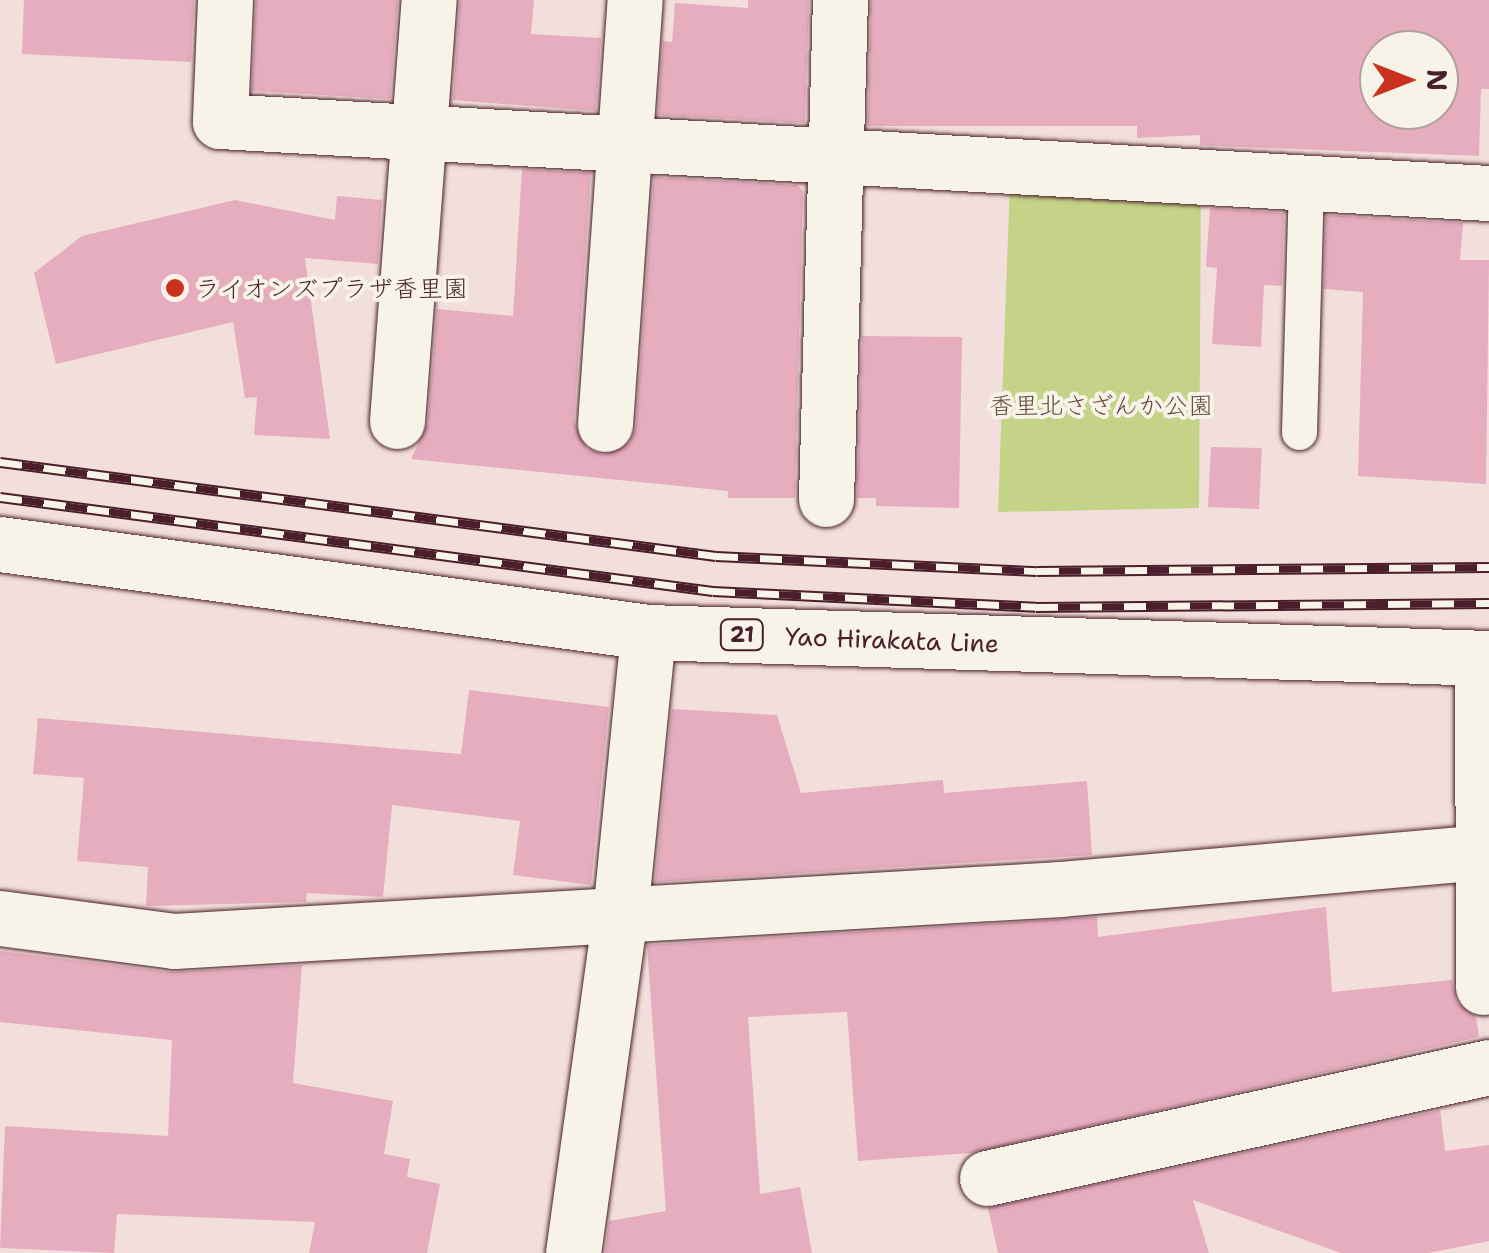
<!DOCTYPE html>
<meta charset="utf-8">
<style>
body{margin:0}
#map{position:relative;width:1489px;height:1253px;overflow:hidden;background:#f2dedb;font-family:"Shantell Sans","Klee One",sans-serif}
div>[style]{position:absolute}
.green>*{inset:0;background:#c4d387}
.building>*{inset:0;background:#e6adbe}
.roads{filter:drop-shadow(0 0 2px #4a1f2b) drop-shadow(0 0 2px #4a1f2b)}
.lane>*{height:35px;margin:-17.5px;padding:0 17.5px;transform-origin:17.5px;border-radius:17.5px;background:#f7f3e8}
.street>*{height:55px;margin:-27.5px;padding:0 27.5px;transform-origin:27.5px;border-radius:27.5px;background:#f7f3e8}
.primary>*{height:55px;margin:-27.5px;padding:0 27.5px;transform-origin:27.5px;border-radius:27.5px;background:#f7f3e8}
.rail>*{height:11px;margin-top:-5.5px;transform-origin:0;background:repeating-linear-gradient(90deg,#f7f3e8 0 22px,#4a1f2b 0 44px);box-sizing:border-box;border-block:2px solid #4a1f2b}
.dots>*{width:28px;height:28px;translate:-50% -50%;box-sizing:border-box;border:5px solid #f7f3e8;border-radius:50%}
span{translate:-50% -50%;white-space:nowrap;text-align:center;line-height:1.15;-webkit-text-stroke:8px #f7f3e8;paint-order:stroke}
.shield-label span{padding:2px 8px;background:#f7f3e8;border:2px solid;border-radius:8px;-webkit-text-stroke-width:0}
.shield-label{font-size:22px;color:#4a1f2b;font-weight:700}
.poi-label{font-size:25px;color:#4a1f2b}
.left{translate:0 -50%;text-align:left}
.park-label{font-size:25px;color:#684c42}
.street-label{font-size:25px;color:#4a1f2b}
.north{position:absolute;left:1359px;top:30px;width:100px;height:100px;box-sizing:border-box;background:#f7f3e8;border:2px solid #b29e9c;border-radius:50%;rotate:90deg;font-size:28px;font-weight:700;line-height:40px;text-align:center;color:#4a1f2b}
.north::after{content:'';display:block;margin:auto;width:35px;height:45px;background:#c8321e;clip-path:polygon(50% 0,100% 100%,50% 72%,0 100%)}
</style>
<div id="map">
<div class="green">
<i style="clip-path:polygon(1010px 182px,1201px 187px,1199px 508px,998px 512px)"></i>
</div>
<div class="building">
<i style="clip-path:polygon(24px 0,194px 0,191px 62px,22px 54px)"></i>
<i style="clip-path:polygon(256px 0,398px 0,390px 99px,252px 91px)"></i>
<i style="clip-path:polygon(460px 0,534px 0,531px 34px,601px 38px,596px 111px,453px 100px)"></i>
<i style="clip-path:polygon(748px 0,809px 0,805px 123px,658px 115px,663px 41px,672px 42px,675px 3px,748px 8px)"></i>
<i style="clip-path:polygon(evenodd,871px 0,1489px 0,1489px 89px,1481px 89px,1479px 156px,1215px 146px,1200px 145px,1200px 135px,1137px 138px,1137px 126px,868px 126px,871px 0,1379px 50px,1439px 50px,1439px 110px,1379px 110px,1379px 50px)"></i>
<i style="clip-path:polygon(522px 169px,591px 173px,574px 422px,587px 449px,604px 455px,630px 442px,636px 426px,654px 177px,797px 185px,803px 191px,795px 498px,728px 498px,728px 491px,411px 459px,428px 423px,437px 309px,513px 316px)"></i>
<i style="clip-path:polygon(337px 196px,382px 200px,378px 264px,305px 258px,330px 439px,254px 435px,257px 397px,245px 398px,233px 322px,56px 364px,34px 273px,82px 236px,235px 200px,335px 220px)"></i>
<i style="clip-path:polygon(1210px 208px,1284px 213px,1282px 286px,1264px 285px,1261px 347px,1212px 344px,1217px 268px,1206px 267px)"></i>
<i style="clip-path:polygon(1326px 215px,1463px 223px,1460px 260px,1489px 260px,1486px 484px,1358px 476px,1363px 292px,1324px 289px)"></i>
<i style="clip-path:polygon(862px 336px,962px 337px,959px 508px,876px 506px,876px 498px,857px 498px)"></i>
<i style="clip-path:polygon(1211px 447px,1262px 448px,1259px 509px,1208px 507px)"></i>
<i style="clip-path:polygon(469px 690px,609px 707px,591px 885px,513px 875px,520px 821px,392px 805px,383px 897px,307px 893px,306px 902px,146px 906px,148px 867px,77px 861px,84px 778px,33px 774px,38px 718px,461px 754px)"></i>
<i style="clip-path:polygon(672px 709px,777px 715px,801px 793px,943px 780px,944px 793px,1087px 781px,1092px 855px,655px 882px)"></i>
<i style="clip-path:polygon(1326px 907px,1332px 992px,1452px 980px,1457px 1003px,1476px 1017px,1479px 1037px,970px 1153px,858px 1161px,847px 1012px,748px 1017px,760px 1194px,800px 1187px,812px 1253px,605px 1253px,609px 1221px,666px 1211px,647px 945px,1097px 917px,1098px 937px)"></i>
<i style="clip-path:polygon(0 951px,170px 972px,302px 965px,293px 1083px,393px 1101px,384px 1154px,410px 1159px,407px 1177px,440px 1184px,427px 1253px,309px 1253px,315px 1222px,117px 1214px,114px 1253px,0 1248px,5px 1126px,168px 1136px,172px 1040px,0 1022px)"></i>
<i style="clip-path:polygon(1440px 1110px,1445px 1151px,1489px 1145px,1489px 1241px,1428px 1253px,1341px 1253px,1193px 1200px,1209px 1253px,998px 1253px,988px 1208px)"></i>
</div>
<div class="roads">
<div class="lane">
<i style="left:1299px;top:432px;width:254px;rotate:-88.4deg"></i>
</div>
<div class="street">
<i style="left:225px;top:0;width:121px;rotate:92.4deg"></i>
<i style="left:220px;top:121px;width:1271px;rotate:3.25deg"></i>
<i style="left:397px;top:421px;width:422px;rotate:-85.7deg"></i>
<i style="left:605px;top:424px;width:425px;rotate:-86deg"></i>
<i style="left:826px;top:499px;width:499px;rotate:-88.4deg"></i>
<i style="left:1482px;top:658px;width:329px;rotate:89.8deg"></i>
<i style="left:0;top:918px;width:176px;rotate:7.5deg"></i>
<i style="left:174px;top:941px;width:888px;rotate:-3.36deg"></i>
<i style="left:1060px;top:889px;width:422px;rotate:-5deg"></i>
<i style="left:987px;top:1178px;width:514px;rotate:-12.47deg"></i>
<i style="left:573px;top:1253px;width:342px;rotate:-82.1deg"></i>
<i style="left:620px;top:914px;width:283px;rotate:-84.3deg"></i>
</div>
<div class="primary">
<i style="left:0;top:544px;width:654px;rotate:7.73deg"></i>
<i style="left:648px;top:632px;width:841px;rotate:1.77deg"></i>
</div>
</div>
<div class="rail">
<i style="left:0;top:462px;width:722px;rotate:7.48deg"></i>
<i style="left:716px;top:556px;width:321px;rotate:2.7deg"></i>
<i style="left:1037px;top:571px;width:452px;rotate:-0.5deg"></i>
<i style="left:0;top:497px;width:719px;rotate:7.51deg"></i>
<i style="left:713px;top:591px;width:323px;rotate:2.8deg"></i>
<i style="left:1036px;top:607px;width:453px;rotate:-0.5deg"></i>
</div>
<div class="dots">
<i style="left:175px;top:288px;background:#c8321e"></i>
</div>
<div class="shield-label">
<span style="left:742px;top:635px">21</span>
</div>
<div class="poi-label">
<span class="left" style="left:195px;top:288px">ライオンズプラザ香里園</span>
</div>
<div class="park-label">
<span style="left:1101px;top:405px">香里北さざんか公園</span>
</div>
<div class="street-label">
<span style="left:892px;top:640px;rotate:2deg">Yao Hirakata Line</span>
</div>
<div class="north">N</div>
</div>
